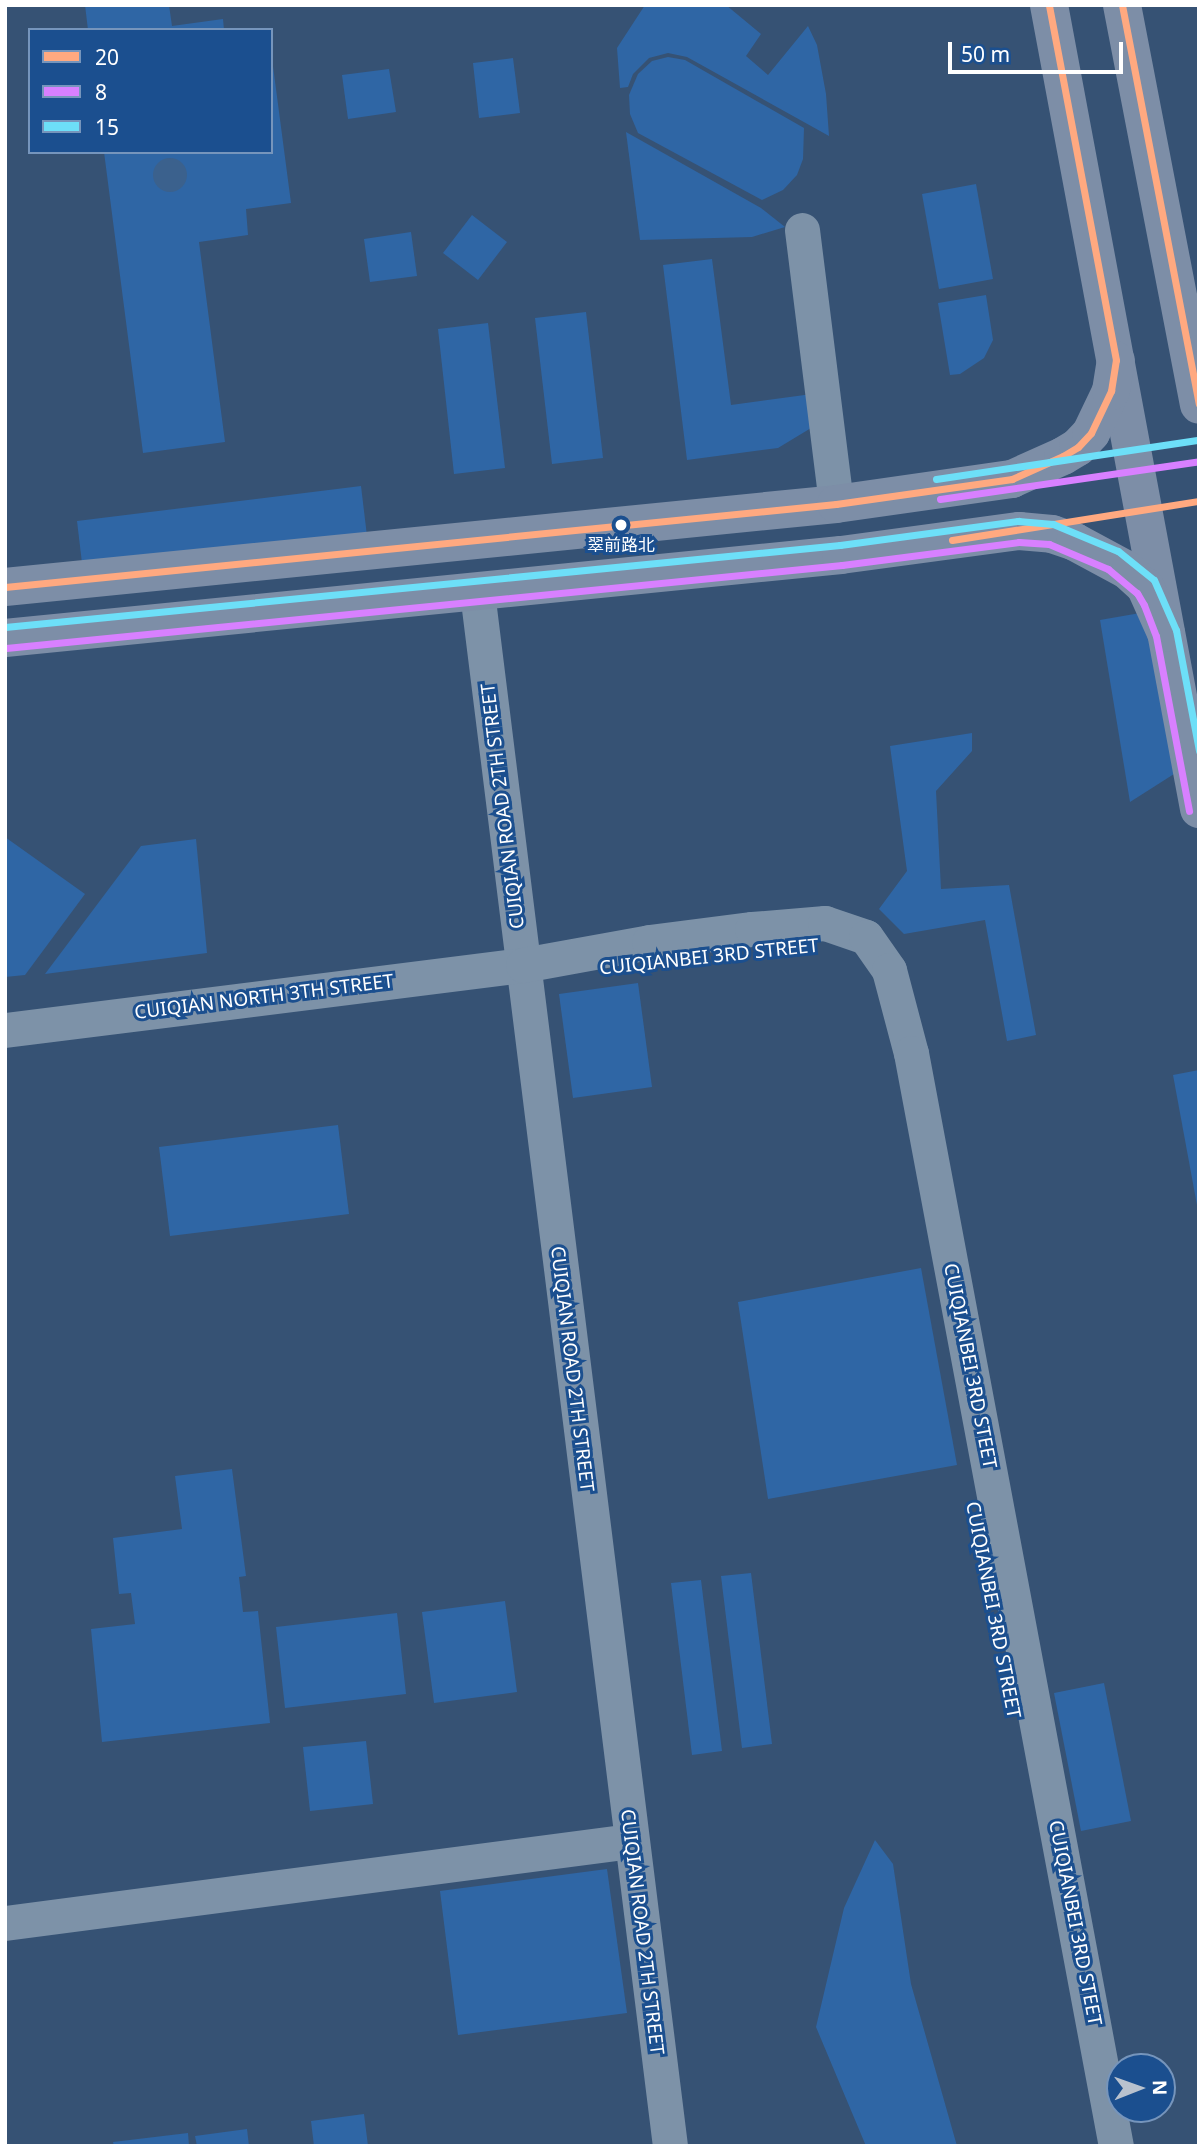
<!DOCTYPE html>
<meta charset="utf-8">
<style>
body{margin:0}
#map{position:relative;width:1204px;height:2151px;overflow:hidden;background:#365274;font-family:"Noto Sans","Noto Sans SC",sans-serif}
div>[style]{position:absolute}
.green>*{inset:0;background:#2f66a5}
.water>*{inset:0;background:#3b618d}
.round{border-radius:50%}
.minor>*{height:35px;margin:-17.5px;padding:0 17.5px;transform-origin:17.5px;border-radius:17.5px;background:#7d92a8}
.major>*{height:38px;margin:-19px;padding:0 19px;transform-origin:19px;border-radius:19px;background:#7d8ea7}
.bus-1>*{height:7px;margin:-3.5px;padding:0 3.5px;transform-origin:3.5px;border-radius:3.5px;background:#ffa980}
.bus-2>*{height:7px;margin:-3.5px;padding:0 3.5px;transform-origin:3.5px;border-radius:3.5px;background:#d880ff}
.bus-3>*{height:7px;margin:-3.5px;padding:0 3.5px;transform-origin:3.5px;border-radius:3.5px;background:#6ddff8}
.dots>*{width:19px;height:19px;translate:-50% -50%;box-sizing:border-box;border:4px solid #1b4f8f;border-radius:50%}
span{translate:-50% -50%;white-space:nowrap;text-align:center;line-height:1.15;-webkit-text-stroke:6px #1b4f8f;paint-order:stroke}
.bus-label{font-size:17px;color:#fff}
.street-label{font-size:19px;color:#fff}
.frame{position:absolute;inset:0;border:7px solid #fff;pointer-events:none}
.legend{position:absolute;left:28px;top:28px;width:245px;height:126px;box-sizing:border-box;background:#1b4f8f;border:2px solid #7695bc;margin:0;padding:9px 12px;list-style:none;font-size:21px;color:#fff}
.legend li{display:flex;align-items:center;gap:14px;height:35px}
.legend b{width:35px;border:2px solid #7695bc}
.north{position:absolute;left:1106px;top:2053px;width:70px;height:70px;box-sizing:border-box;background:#1b4f8f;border:2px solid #7695bc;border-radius:50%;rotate:89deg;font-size:19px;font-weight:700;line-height:28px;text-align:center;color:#fff}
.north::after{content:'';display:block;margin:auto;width:24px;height:32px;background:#b9c2ce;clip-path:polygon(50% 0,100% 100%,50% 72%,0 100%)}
.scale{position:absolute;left:948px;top:42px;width:175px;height:32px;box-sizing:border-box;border:4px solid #fff;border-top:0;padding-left:9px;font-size:21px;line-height:24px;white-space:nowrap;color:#fff;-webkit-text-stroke:5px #1b4f8f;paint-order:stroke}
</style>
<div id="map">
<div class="green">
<i style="clip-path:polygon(85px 5px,169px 5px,172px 26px,223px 19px,224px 30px,88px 30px)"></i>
<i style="clip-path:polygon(645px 5px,726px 5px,761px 34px,746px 56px,768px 75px,808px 26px,817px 45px,826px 94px,829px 136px,687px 57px,668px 53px,649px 58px,633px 74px,628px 87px,620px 88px,617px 48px)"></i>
<i style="clip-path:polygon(271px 51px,291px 203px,246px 209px,248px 235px,199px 242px,225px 442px,143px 453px,104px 152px,271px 152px)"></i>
<i style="clip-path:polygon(668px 57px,685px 60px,804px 128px,803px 159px,797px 175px,783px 190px,762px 200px,638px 133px,630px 114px,629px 95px,638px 74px,652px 61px)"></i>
<i style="clip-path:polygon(513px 58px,520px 113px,479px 118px,473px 63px)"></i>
<i style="clip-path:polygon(389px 69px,396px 112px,348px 119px,342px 75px)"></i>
<i style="clip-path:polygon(626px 132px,761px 208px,785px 227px,752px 237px,640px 240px)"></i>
<i style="clip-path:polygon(976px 184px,993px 279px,939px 289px,922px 194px)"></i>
<i style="clip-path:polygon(472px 215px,507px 242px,478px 280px,443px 253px)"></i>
<i style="clip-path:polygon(411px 232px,417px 276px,370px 282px,364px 239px)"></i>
<i style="clip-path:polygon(712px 259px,731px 405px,812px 394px,816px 425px,778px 448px,687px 460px,663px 265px)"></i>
<i style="clip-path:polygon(986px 295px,993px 340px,984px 358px,960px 374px,950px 375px,938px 303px)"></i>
<i style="clip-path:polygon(586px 312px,603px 458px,552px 464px,535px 318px)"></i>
<i style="clip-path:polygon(488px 323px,505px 468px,454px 474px,438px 329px)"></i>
<i style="clip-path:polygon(361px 486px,367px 536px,82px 563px,77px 521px)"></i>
<i style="clip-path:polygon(1146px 612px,1174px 774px,1130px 802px,1100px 620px)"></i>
<i style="clip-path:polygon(972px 733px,972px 751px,936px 791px,941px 889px,1009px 885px,1036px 1035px,1007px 1041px,985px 920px,904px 934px,879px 909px,907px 871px,890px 746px)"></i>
<i style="clip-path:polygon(5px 837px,85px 894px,25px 975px,5px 977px)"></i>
<i style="clip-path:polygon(196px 839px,207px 953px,45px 974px,141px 846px)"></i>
<i style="clip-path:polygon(638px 983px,652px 1087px,573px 1098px,559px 994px)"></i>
<i style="clip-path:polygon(1199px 1070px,1199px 1216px,1173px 1075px)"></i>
<i style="clip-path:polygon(338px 1125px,349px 1214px,170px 1236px,159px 1147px)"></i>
<i style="clip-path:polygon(921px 1268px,957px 1465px,768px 1499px,738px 1302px)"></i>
<i style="clip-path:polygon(232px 1469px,246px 1576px,239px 1577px,243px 1612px,258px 1611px,270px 1723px,102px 1742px,91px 1629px,135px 1624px,131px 1593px,119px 1594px,113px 1538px,182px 1529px,175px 1476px)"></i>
<i style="clip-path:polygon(751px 1573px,772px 1744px,742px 1748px,721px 1576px)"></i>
<i style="clip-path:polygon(701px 1580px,722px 1751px,692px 1755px,671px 1583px)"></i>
<i style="clip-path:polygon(505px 1601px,517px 1692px,434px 1703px,422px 1612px)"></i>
<i style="clip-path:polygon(397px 1613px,406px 1694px,285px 1708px,276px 1627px)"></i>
<i style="clip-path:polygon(1104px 1683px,1131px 1821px,1081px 1831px,1054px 1693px)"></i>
<i style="clip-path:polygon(366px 1741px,373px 1804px,310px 1811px,303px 1747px)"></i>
<i style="clip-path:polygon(875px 1840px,893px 1864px,911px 1984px,957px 2146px,866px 2146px,816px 2027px,844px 1908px)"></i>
<i style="clip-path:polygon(607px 1869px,627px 2013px,458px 2035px,440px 1891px)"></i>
<i style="clip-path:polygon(364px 2114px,368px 2146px,314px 2146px,311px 2121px)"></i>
<i style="clip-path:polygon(247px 2129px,249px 2146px,197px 2146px,195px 2136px)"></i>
<i style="clip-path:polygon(188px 2133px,189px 2146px,114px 2146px,113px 2142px)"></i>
</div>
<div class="water">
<i class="round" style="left:153px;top:158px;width:34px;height:34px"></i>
</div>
<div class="minor">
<i style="left:802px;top:230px;width:276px;rotate:82.9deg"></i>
<i style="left:477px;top:592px;width:1566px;rotate:82.92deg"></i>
<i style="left:5px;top:1030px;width:522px;rotate:-7.15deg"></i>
<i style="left:523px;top:965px;width:128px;rotate:-10.3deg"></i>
<i style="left:649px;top:942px;width:104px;rotate:-7.2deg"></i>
<i style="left:752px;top:929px;width:73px;rotate:-4.7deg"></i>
<i style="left:825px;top:923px;width:43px;rotate:18.9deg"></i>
<i style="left:866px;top:937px;width:40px;rotate:55.1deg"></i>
<i style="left:889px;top:970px;width:86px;rotate:75.2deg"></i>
<i style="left:911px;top:1053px;width:1112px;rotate:79.38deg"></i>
<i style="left:5px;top:1923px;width:630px;rotate:-7.47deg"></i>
</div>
<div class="major">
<i style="left:1049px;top:5px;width:818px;rotate:79.43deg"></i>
<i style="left:1122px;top:5px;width:407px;rotate:79.1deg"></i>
<i style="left:5px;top:587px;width:835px;rotate:-5.7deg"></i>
<i style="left:836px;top:504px;width:178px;rotate:-8.1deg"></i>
<i style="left:1012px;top:479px;width:56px;rotate:-24.3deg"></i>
<i style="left:1063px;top:456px;width:17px;rotate:-31deg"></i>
<i style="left:1078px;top:447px;width:19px;rotate:-47deg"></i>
<i style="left:1091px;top:433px;width:47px;rotate:-64.5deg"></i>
<i style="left:1111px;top:391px;width:31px;rotate:-81deg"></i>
<i style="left:5px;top:638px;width:840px;rotate:-5.67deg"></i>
<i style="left:841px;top:555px;width:180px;rotate:-7.7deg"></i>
<i style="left:1019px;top:531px;width:33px;rotate:5deg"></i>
<i style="left:1052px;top:534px;width:24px;rotate:19deg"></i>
<i style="left:1075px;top:542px;width:59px;rotate:28.3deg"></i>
<i style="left:1127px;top:570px;width:24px;rotate:42deg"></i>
<i style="left:1145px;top:586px;width:51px;rotate:65.9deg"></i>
</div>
<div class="bus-1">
<i style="left:1122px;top:5px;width:406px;rotate:79.1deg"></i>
<i style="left:952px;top:540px;width:250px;rotate:-9deg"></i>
<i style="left:5px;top:587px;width:835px;rotate:-5.7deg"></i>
<i style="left:836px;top:504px;width:178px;rotate:-8.1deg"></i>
<i style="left:1012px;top:479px;width:56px;rotate:-24.3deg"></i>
<i style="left:1063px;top:456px;width:17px;rotate:-31deg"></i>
<i style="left:1078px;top:447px;width:19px;rotate:-47deg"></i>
<i style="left:1091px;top:433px;width:47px;rotate:-64.5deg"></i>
<i style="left:1111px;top:391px;width:31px;rotate:-81deg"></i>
<i style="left:1116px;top:360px;width:361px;rotate:-100.7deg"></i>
</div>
<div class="bus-2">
<i style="left:940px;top:499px;width:262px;rotate:-8.3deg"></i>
<i style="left:6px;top:648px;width:840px;rotate:-5.67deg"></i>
<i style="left:842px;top:565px;width:178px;rotate:-7.4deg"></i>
<i style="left:1019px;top:542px;width:30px;rotate:4deg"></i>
<i style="left:1049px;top:544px;width:64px;rotate:23deg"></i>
<i style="left:1108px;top:569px;width:38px;rotate:40deg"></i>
<i style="left:1137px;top:593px;width:14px;rotate:60deg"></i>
<i style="left:1144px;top:605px;width:33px;rotate:69deg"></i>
<i style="left:1156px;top:636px;width:178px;rotate:79.3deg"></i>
</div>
<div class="bus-3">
<i style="left:936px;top:479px;width:264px;rotate:-8.5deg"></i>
<i style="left:5px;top:627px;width:839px;rotate:-5.61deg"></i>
<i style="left:840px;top:545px;width:180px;rotate:-7.7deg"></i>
<i style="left:1018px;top:521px;width:35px;rotate:5deg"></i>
<i style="left:1053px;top:524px;width:70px;rotate:22.6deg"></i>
<i style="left:1118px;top:551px;width:46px;rotate:38.9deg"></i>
<i style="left:1154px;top:580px;width:55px;rotate:66.3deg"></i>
<i style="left:1176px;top:630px;width:123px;rotate:79.2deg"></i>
</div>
<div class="dots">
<i style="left:621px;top:525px;background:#fff"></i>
</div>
<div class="bus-label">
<span style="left:621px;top:545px">翠前路北</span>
</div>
<div class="street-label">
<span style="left:503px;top:806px;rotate:-97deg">CUIQIAN ROAD 2TH STREET</span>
<span style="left:709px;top:957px;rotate:-6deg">CUIQIANBEI 3RD STREET</span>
<span style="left:264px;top:997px;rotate:-7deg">CUIQIAN NORTH 3TH STREET</span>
<span style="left:970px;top:1366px;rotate:79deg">CUIQIANBEI 3RD STEET</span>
<span style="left:572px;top:1369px;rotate:83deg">CUIQIAN ROAD 2TH STREET</span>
<span style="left:993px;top:1610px;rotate:79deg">CUIQIANBEI 3RD STREET</span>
<span style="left:1075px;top:1923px;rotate:79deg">CUIQIANBEI 3RD STEET</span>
<span style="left:642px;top:1932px;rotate:83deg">CUIQIAN ROAD 2TH STREET</span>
</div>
<div class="frame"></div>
<ul class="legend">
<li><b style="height:9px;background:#ffa980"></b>20</li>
<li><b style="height:9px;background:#d880ff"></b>8</li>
<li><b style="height:9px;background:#6ddff8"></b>15</li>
</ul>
<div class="north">N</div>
<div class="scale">50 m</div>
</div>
